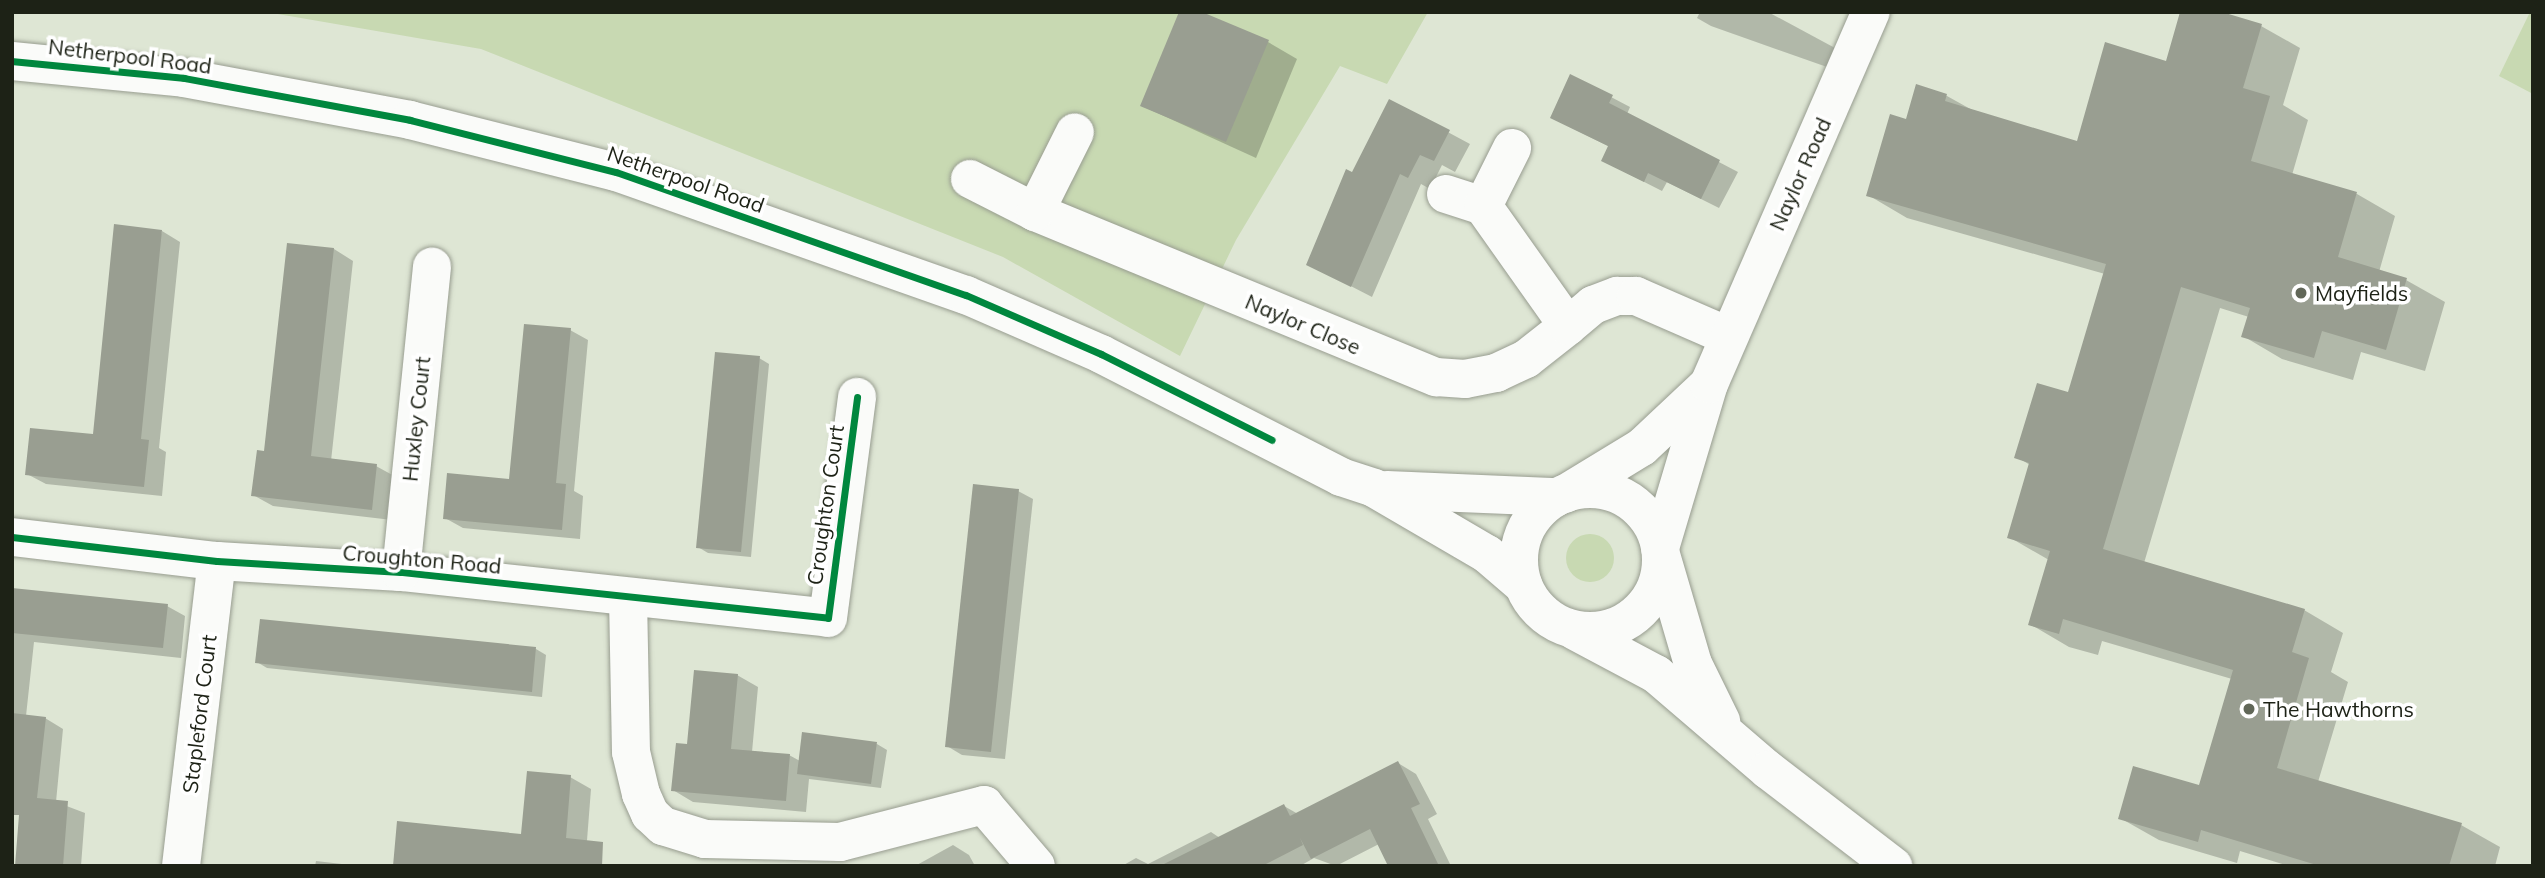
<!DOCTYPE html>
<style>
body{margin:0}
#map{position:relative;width:2545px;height:878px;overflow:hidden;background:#dee6d4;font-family:Mulish,sans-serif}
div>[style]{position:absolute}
.green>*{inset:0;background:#c8d9b2}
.round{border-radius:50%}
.shadow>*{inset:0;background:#0003}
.building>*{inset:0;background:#999e91}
.roads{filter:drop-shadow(0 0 2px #989d90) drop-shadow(0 0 2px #989d90)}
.minor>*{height:38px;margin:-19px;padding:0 19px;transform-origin:19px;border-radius:19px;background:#fafbf9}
.major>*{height:38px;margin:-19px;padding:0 19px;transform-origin:19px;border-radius:19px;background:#fafbf9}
.major>.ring{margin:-19px;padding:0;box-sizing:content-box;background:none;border:38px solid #fafbf9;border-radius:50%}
.cycleway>*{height:7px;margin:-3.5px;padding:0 3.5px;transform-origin:3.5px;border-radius:3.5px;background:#00873e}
.dots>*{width:19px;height:19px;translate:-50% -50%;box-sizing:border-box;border:4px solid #fff;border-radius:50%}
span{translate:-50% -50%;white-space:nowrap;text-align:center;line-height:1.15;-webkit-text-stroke:7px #fff;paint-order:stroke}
.street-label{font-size:21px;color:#1d2216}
.poi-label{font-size:21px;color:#1d2216}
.left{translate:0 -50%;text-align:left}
.frame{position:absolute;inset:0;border:14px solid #1d2216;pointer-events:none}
</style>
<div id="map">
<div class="green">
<i style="clip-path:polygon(266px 12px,1428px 12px,1387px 84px,1340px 66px,1236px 240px,1180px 356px,1003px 257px,481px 49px)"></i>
<i style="clip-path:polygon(2530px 12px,2533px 12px,2533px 94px,2499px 76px)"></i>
<i class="round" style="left:1566px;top:534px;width:48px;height:48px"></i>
</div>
<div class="shadow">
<i style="clip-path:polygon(1700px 12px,1768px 12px,1835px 48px,1827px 67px,1711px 26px,1697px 18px)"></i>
<i style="clip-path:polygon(2261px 26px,2300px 48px,2283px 105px,2308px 120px,2292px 175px,2357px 194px,2395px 216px,2379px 272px,2406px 280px,2445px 302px,2425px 371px,2361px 352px,2353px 380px,2282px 359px,2243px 336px,2249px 317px,2220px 308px,2144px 563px,2304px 610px,2343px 633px,2331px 672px,2348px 682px,2318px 782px,2461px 825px,2500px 847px,2495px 866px,2289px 866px,2240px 851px,2237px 863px,2159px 840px,2120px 818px,2200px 787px,2232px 679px,2102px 641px,2098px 655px,2069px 647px,2030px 624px,2049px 560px,2009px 537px,2030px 465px,2017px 457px,2069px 394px,2105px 274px,1907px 218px,1868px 195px,1907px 121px,1917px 87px,1947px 96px,1974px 111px,2078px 143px,2167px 63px)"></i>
<i style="clip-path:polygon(1268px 42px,1297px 59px,1256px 158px,1142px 106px)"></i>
<i style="clip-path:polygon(1571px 76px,1630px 107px,1627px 114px,1738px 172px,1719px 208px,1667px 182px,1662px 191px,1603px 161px,1610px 147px,1570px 127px)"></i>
<i style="clip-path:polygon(1390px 101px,1470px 144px,1455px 172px,1442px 165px,1430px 189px,1421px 184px,1372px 297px,1308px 264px)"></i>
<i style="clip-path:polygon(162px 231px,180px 242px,159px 448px,166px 452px,162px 496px,46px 484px,27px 474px,94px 436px)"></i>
<i style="clip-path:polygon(288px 244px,334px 249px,353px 261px,331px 461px,376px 466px,396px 477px,392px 520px,273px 506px,253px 495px,265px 453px)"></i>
<i style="clip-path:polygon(570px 330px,588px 340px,574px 491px,583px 496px,580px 539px,463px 528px,445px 518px,511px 481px)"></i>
<i style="clip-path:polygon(759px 358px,769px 364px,751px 557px,708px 553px,698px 547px)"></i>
<i style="clip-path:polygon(1018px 491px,1033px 499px,1005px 759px,962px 755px,947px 746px)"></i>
<i style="clip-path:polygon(12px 589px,167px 606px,185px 616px,181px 658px,34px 642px,26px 716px,45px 718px,63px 729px,56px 802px,85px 813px,81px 866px,16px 866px,21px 804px,12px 803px)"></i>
<i style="clip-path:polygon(536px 649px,546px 655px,542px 697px,267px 668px,257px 662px)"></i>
<i style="clip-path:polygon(737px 675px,758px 687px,752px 752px,789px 755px,800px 761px,877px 744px,887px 750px,881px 788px,809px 779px,806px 812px,693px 802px,673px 790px,688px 746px)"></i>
<i style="clip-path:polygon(1398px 763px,1416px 774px,1437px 814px,1428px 819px,1451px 866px,1390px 866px,1379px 844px,1336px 866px,1314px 858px,1300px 866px,1122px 866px,1136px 858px,1148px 864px,1211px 832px,1220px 838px,1284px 806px,1298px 814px)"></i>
<i style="clip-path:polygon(570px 777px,591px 789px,585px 866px,523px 836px)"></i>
<i style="clip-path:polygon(953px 845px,969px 855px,975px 866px,915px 866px)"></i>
<i style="clip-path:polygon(316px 861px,359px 866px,315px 866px)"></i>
</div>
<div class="building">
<i style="clip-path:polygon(1179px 12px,1202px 12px,1269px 40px,1226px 142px,1140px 106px)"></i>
<i style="clip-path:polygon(2180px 12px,2222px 12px,2262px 24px,2243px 88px,2270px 96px,2251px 161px,2357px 192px,2338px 257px,2407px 278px,2386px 350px,2322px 331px,2314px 358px,2241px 337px,2250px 308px,2181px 287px,2103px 549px,2305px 609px,2292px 652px,2309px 658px,2277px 768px,2462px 823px,2449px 866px,2320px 866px,2201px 830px,2198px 842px,2118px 819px,2133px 766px,2199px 785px,2233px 670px,2063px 619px,2059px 634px,2028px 625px,2050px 551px,2007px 538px,2029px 463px,2014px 458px,2037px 383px,2068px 392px,2106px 264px,1866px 196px,1890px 114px,1906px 119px,1916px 84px,1947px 94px,1945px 101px,2077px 141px,2105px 42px,2166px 61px)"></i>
<i style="clip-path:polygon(1570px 74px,1613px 95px,1609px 103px,1720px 160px,1701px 199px,1648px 173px,1644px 182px,1601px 161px,1608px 146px,1550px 118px)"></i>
<i style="clip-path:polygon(1389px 99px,1450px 130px,1434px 161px,1420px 155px,1408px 178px,1400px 174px,1351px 287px,1306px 265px,1346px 169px,1352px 172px)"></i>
<i style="clip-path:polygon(114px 224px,162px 230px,141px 439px,149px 440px,144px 487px,25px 475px,30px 428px,93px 434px)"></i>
<i style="clip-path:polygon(287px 243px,334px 248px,311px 456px,377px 464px,372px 510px,251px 496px,257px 450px,264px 451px)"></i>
<i style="clip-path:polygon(524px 324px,571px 328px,556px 483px,566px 484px,562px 530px,443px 519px,447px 473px,509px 479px)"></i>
<i style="clip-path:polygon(715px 352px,760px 356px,741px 552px,696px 548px)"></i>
<i style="clip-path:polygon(973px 484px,1019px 489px,991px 752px,945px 747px)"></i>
<i style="clip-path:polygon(12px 588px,168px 604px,163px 648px,12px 633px)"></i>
<i style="clip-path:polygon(260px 619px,536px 647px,532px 692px,255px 663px)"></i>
<i style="clip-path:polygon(694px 670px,738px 674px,731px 749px,790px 754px,786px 801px,671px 791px,676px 743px,687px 744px)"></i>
<i style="clip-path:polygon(12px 713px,46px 717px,37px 798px,68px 801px,63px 866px,15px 866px,19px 815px,12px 815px)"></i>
<i style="clip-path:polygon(802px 732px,877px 742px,871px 784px,797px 774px)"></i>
<i style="clip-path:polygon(1398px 761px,1420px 804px,1411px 808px,1439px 866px,1388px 866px,1370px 829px,1311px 859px,1300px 838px,1303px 845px,1262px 866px,1160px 866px,1284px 804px,1290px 816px)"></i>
<i style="clip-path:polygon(527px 771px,571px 775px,566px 838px,603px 842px,602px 866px,393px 866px,397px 821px,521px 834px)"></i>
</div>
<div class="roads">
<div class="minor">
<i style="left:970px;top:179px;width:73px;rotate:26.9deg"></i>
<i style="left:1035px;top:212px;width:434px;rotate:22.4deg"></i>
<i style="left:1436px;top:377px;width:29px;rotate:4deg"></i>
<i style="left:1465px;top:379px;width:32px;rotate:-11deg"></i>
<i style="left:1496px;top:373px;width:33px;rotate:-25deg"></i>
<i style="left:1526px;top:359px;width:53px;rotate:-38.2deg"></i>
<i style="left:1446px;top:194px;width:39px;rotate:18deg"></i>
<i style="left:1483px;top:206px;width:65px;rotate:-63.4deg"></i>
<i style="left:1483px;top:206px;width:147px;rotate:54.7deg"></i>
<i style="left:1568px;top:326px;width:33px;rotate:-40deg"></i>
<i style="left:1593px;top:305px;width:26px;rotate:-21deg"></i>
<i style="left:1617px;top:296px;width:19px"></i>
<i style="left:1636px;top:296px;width:100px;rotate:23.5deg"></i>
<i style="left:1035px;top:212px;width:89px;rotate:-63.4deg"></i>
<i style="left:1565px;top:494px;width:90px;rotate:-31.4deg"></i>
<i style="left:1642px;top:447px;width:89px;rotate:-43.2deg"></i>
<i style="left:12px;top:537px;width:206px;rotate:6.7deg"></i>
<i style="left:217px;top:561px;width:184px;rotate:3.4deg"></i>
<i style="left:401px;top:572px;width:429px;rotate:6.1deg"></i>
<i style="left:828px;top:618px;width:223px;rotate:-82.5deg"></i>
<i style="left:1660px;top:548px;width:171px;rotate:-73.4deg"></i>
<i style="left:1709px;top:384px;width:406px;rotate:-66.5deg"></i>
<i style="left:401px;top:572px;width:307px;rotate:-84.2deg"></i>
<i style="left:628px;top:597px;width:155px;rotate:88.9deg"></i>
<i style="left:631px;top:752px;width:43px;rotate:76.6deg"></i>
<i style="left:641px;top:794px;width:22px;rotate:66deg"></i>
<i style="left:650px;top:814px;width:18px;rotate:43deg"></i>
<i style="left:663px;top:826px;width:44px;rotate:17.2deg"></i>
<i style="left:705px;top:839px;width:135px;rotate:1.3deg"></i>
<i style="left:840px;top:842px;width:149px;rotate:-14.4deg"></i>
<i style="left:984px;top:805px;width:80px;rotate:49.6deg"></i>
<i style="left:181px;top:866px;width:307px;rotate:-83.3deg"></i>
</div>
<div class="major">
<i style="left:12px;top:61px;width:173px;rotate:5.6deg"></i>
<i style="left:184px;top:78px;width:230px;rotate:10.5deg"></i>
<i style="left:410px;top:120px;width:212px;rotate:14.2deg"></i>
<i style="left:616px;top:172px;width:371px;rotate:19.4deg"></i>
<i style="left:966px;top:295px;width:147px;rotate:23.6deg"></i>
<i style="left:1101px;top:354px;width:270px;rotate:27.1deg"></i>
<i style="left:1341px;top:477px;width:35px;rotate:18deg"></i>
<i style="left:1374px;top:488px;width:131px;rotate:30.3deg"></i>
<i style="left:1487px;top:554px;width:48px;rotate:40.7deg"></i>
<i class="ring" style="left:1519px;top:489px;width:104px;height:104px"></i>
<i style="left:1387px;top:490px;width:170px;rotate:2.4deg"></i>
<i style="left:1662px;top:558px;width:110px;rotate:73.7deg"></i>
<i style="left:1693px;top:664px;width:64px;rotate:63.8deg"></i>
<i style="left:1575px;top:631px;width:92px;rotate:28deg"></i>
<i style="left:1656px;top:674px;width:148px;rotate:40.6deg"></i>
<i style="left:1768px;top:770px;width:158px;rotate:37.5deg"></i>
</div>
</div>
<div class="cycleway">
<i style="left:12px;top:61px;width:173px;rotate:5.6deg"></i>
<i style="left:184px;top:78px;width:230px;rotate:10.5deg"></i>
<i style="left:410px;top:120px;width:212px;rotate:14.2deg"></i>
<i style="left:616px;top:172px;width:371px;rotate:19.4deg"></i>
<i style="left:966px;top:295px;width:147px;rotate:23.6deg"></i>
<i style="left:1101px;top:354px;width:191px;rotate:26.7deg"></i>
<i style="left:12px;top:537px;width:206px;rotate:6.7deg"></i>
<i style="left:217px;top:561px;width:184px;rotate:3.4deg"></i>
<i style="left:401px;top:572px;width:429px;rotate:6.1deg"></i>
<i style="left:828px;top:618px;width:223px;rotate:-82.5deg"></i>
</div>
<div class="dots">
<i style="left:2301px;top:293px;background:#616758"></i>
<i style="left:2249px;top:709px;background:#616758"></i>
</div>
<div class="street-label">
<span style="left:130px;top:56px;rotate:7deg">Netherpool Road</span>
<span style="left:1800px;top:174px;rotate:-66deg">Naylor Road</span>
<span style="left:686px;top:179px;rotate:19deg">Netherpool Road</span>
<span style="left:1303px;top:324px;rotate:23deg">Naylor Close</span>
<span style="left:416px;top:419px;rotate:-84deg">Huxley Court</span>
<span style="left:825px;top:505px;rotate:-82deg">Croughton Court</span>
<span style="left:422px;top:559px;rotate:5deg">Croughton Road</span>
<span style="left:199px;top:714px;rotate:-83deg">Stapleford Court</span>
</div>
<div class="poi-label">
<span class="left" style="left:2315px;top:293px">Mayfields</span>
<span class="left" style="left:2263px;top:709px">The Hawthorns</span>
</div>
<div class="frame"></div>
</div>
